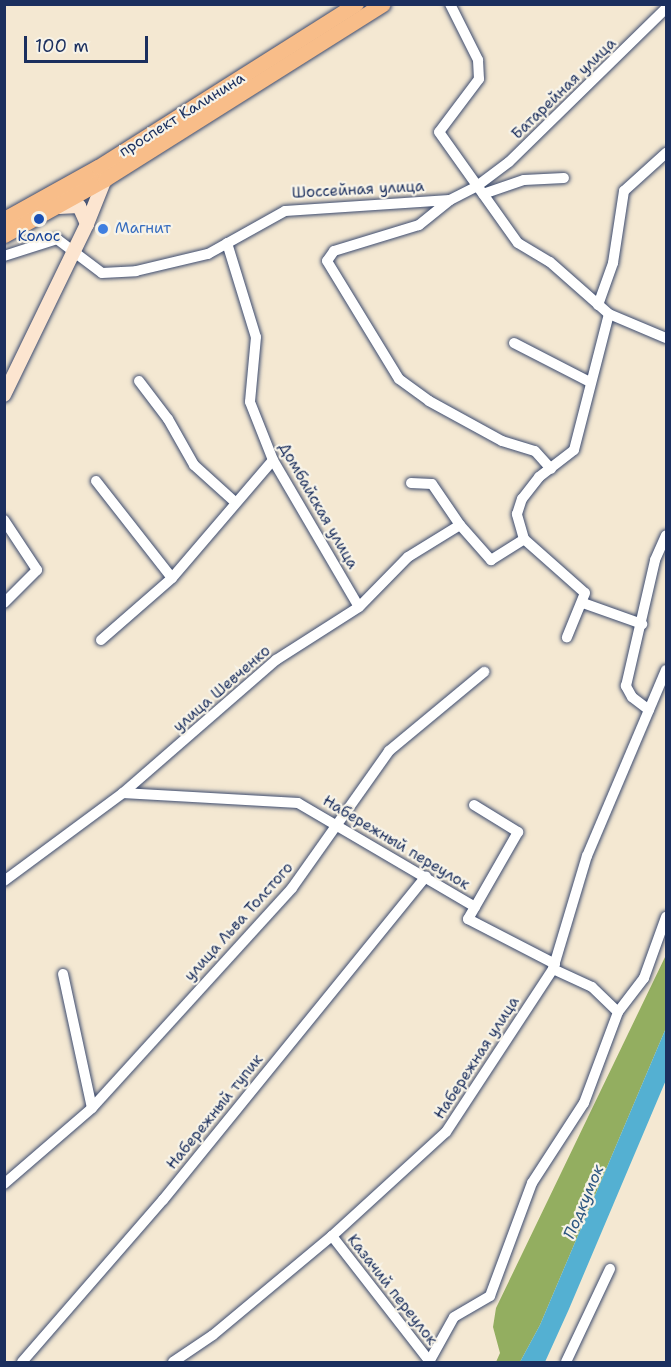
<!DOCTYPE html>
<meta charset="utf-8">
<style>
body{margin:0}
#map{position:relative;width:671px;height:1367px;overflow:hidden;background:#f4e8d2;font-family:"Shantell Sans",sans-serif}
div>[style]{position:absolute}
.forest>*{inset:0;background:#93ae60}
.water>*{inset:0;background:#54b0d2}
.roads{filter:drop-shadow(0 0 2px #3c4b6f) drop-shadow(0 0 2px #3c4b6f)}
.minor>*{height:10px;margin:-5px;padding:0 5px;transform-origin:5px;border-radius:5px;background:#fff}
.secondary>*{height:14px;margin:-7px;padding:0 7px;transform-origin:7px;border-radius:7px;background:#fce5d0}
.primary>*{height:15px;margin:-7.5px;padding:0 7.5px;transform-origin:7.5px;border-radius:7.5px;background:#f8bd89}
.dots>*{width:16px;height:16px;translate:-50% -50%;box-sizing:border-box;border:3px solid #f7f3e8;border-radius:50%}
span{translate:-50% -50%;white-space:nowrap;text-align:center;line-height:1.15;-webkit-text-stroke:4.5px #f7f3e8;paint-order:stroke}
.street-label{font-size:15px;color:#1b2f5e}
.shop-label{font-size:15px;color:#366cbe}
.left{translate:0 -50%;text-align:left}
.transit-label{font-size:15px;color:#164399}
.water-label{font-size:16px;color:#2c5681;font-style:italic}
.frame{position:absolute;inset:0;border:6px solid #1b2f5e;pointer-events:none}
.scale{position:absolute;left:24px;top:36px;width:124px;height:27px;box-sizing:border-box;border:3px solid #1b2f5e;border-top:0;padding-left:8px;font-size:18px;line-height:21px;white-space:nowrap;color:#1b2f5e;-webkit-text-stroke:4px #f7f3e8;paint-order:stroke}
</style>
<div id="map">
<div class="forest">
<i style="clip-path:polygon(666px 955px,666px 1028px,540px 1325px,520px 1362px,496px 1362px,500px 1353px,493px 1327px,496px 1308px)"></i>
</div>
<div class="water">
<i style="clip-path:polygon(666px 1028px,666px 1080px,569px 1309px,545px 1362px,520px 1362px,540px 1325px)"></i>
</div>
<div class="roads">
<div class="minor">
<i style="left:450px;top:4px;width:63px;rotate:63.4deg"></i>
<i style="left:478px;top:60px;width:19px;rotate:87deg"></i>
<i style="left:479px;top:79px;width:66px;rotate:127deg"></i>
<i style="left:439px;top:132px;width:136px;rotate:54.6deg"></i>
<i style="left:518px;top:243px;width:37px;rotate:31deg"></i>
<i style="left:550px;top:262px;width:79px;rotate:41.4deg"></i>
<i style="left:609px;top:314px;width:62px;rotate:22.8deg"></i>
<i style="left:483px;top:194px;width:43px;rotate:-18.9deg"></i>
<i style="left:524px;top:180px;width:40px;rotate:-2.9deg"></i>
<i style="left:450px;top:200px;width:40px;rotate:141deg"></i>
<i style="left:419px;top:225px;width:89px;rotate:163deg"></i>
<i style="left:334px;top:251px;width:12px;rotate:125deg"></i>
<i style="left:327px;top:261px;width:138px;rotate:58.6deg"></i>
<i style="left:399px;top:379px;width:37px;rotate:36deg"></i>
<i style="left:429px;top:401px;width:83px;rotate:28.7deg"></i>
<i style="left:502px;top:441px;width:34px;rotate:17deg"></i>
<i style="left:535px;top:451px;width:24px;rotate:48deg"></i>
<i style="left:227px;top:243px;width:98px;rotate:72.9deg"></i>
<i style="left:256px;top:337px;width:65px;rotate:95.3deg"></i>
<i style="left:250px;top:402px;width:62px;rotate:68.4deg"></i>
<i style="left:273px;top:460px;width:170px;rotate:59.7deg"></i>
<i style="left:4px;top:256px;width:56px;rotate:-17.8deg"></i>
<i style="left:57px;top:239px;width:56px;rotate:37.1deg"></i>
<i style="left:102px;top:273px;width:34px;rotate:-3deg"></i>
<i style="left:136px;top:271px;width:74px;rotate:-13.3deg"></i>
<i style="left:208px;top:254px;width:88px;rotate:-29.2deg"></i>
<i style="left:285px;top:211px;width:165px;rotate:-3.8deg"></i>
<i style="left:450px;top:200px;width:30px;rotate:-27deg"></i>
<i style="left:477px;top:186px;width:40px;rotate:-37deg"></i>
<i style="left:509px;top:162px;width:220px;rotate:-44.4deg"></i>
<i style="left:598px;top:305px;width:45px;rotate:-70.3deg"></i>
<i style="left:613px;top:263px;width:73px;rotate:-81.3deg"></i>
<i style="left:624px;top:191px;width:57px;rotate:-42.1deg"></i>
<i style="left:514px;top:343px;width:85px;rotate:27.2deg"></i>
<i style="left:139px;top:381px;width:48px;rotate:52.7deg"></i>
<i style="left:168px;top:419px;width:53px;rotate:60.5deg"></i>
<i style="left:194px;top:465px;width:55px;rotate:42.1deg"></i>
<i style="left:96px;top:481px;width:123px;rotate:51.9deg"></i>
<i style="left:411px;top:483px;width:21px;rotate:3deg"></i>
<i style="left:432px;top:484px;width:50px;rotate:55.7deg"></i>
<i style="left:4px;top:520px;width:60px;rotate:56.6deg"></i>
<i style="left:37px;top:570px;width:47px;rotate:135deg"></i>
<i style="left:524px;top:539px;width:81px;rotate:41.5deg"></i>
<i style="left:585px;top:593px;width:48px;rotate:112.2deg"></i>
<i style="left:583px;top:603px;width:63px;rotate:19.6deg"></i>
<i style="left:101px;top:640px;width:94px;rotate:-41.1deg"></i>
<i style="left:172px;top:578px;width:155px;rotate:-49.4deg"></i>
<i style="left:649px;top:710px;width:21px;rotate:-143deg"></i>
<i style="left:632px;top:697px;width:13px;rotate:-119deg"></i>
<i style="left:626px;top:686px;width:129px;rotate:-77deg"></i>
<i style="left:655px;top:560px;width:27px;rotate:-66deg"></i>
<i style="left:123px;top:793px;width:175px;rotate:3.3deg"></i>
<i style="left:298px;top:803px;width:205px;rotate:30.4deg"></i>
<i style="left:475px;top:907px;width:14px;rotate:120deg"></i>
<i style="left:468px;top:919px;width:98px;rotate:27.3deg"></i>
<i style="left:474px;top:805px;width:52px;rotate:31.5deg"></i>
<i style="left:518px;top:832px;width:86px;rotate:119.8deg"></i>
<i style="left:4px;top:881px;width:148px;rotate:-36.5deg"></i>
<i style="left:123px;top:793px;width:203px;rotate:-41deg"></i>
<i style="left:276px;top:660px;width:98px;rotate:-32.6deg"></i>
<i style="left:359px;top:607px;width:70px;rotate:-45.6deg"></i>
<i style="left:408px;top:557px;width:61px;rotate:-31.6deg"></i>
<i style="left:460px;top:525px;width:47px;rotate:48.5deg"></i>
<i style="left:491px;top:560px;width:39px;rotate:-32deg"></i>
<i style="left:524px;top:539px;width:26px;rotate:-106deg"></i>
<i style="left:517px;top:514px;width:16px;rotate:-72deg"></i>
<i style="left:522px;top:499px;width:28px;rotate:-52deg"></i>
<i style="left:539px;top:477px;width:44px;rotate:-37.6deg"></i>
<i style="left:574px;top:450px;width:140px;rotate:-75.6deg"></i>
<i style="left:553px;top:969px;width:43px;rotate:24.8deg"></i>
<i style="left:592px;top:987px;width:36px;rotate:44deg"></i>
<i style="left:63px;top:974px;width:137px;rotate:77.8deg"></i>
<i style="left:4px;top:1184px;width:116px;rotate:-40.8deg"></i>
<i style="left:92px;top:1108px;width:297px;rotate:-47.7deg"></i>
<i style="left:292px;top:888px;width:168px;rotate:-54.7deg"></i>
<i style="left:389px;top:751px;width:124px;rotate:-39.7deg"></i>
<i style="left:332px;top:1236px;width:160px;rotate:52.1deg"></i>
<i style="left:22px;top:1362px;width:215px;rotate:-49deg"></i>
<i style="left:163px;top:1200px;width:417px;rotate:-50.9deg"></i>
<i style="left:173px;top:1362px;width:48px;rotate:-34deg"></i>
<i style="left:213px;top:1335px;width:155px;rotate:-39.8deg"></i>
<i style="left:332px;top:1236px;width:154px;rotate:-42.4deg"></i>
<i style="left:446px;top:1132px;width:195px;rotate:-56.7deg"></i>
<i style="left:553px;top:969px;width:118px;rotate:-73.3deg"></i>
<i style="left:587px;top:856px;width:202px;rotate:-67deg"></i>
<i style="left:429px;top:1362px;width:51px;rotate:-60.9deg"></i>
<i style="left:454px;top:1317px;width:42px;rotate:-30.3deg"></i>
<i style="left:490px;top:1296px;width:121px;rotate:-69.6deg"></i>
<i style="left:532px;top:1183px;width:95px;rotate:-57deg"></i>
<i style="left:584px;top:1103px;width:97px;rotate:-69.5deg"></i>
<i style="left:618px;top:1012px;width:43px;rotate:-52.6deg"></i>
<i style="left:644px;top:978px;width:65px;rotate:-70.2deg"></i>
<i style="left:566px;top:1362px;width:103px;rotate:-64.7deg"></i>
</div>
<div class="secondary">
<i style="left:59px;top:207px;width:20px;rotate:-3deg"></i>
<i style="left:79px;top:206px;width:20px;rotate:66deg"></i>
<i style="left:4px;top:395px;width:190px;rotate:-64.1deg"></i>
<i style="left:87px;top:224px;width:48px;rotate:-68.2deg"></i>
<i style="left:105px;top:179px;width:5px;rotate:-127deg"></i>
</div>
<div class="primary">
<i style="left:4px;top:219px;width:107px;rotate:-29deg"></i>
<i style="left:98px;top:167px;width:305px;rotate:-32.3deg"></i>
<i style="left:4px;top:235px;width:115px;rotate:-29deg"></i>
<i style="left:105px;top:179px;width:328px;rotate:-32.2deg"></i>
</div>
</div>
<div class="dots">
<i style="left:39px;top:219px;background:#1a4fb4"></i>
<i style="left:103px;top:229px;background:#3f7fe0"></i>
</div>
<div class="street-label">
<span style="left:564px;top:89px;rotate:-44deg">Батарейная улица</span>
<span style="left:182px;top:115px;rotate:-32deg">проспект Калинина</span>
<span style="left:358px;top:190px;rotate:-3deg">Шоссейная улица</span>
<span style="left:318px;top:506px;rotate:60deg">Домбайская улица</span>
<span style="left:222px;top:689px;rotate:-41deg">улица Шевченко</span>
<span style="left:396px;top:843px;rotate:31deg">Набережный переулок</span>
<span style="left:239px;top:922px;rotate:-48deg">улица Льва Толстого</span>
<span style="left:477px;top:1058px;rotate:-57deg">Набережная улица</span>
<span style="left:215px;top:1112px;rotate:-51deg">Набережный тупик</span>
<span style="left:392px;top:1290px;rotate:52deg">Казачий переулок</span>
</div>
<div class="shop-label">
<span class="left" style="left:115px;top:229px">Магнит</span>
</div>
<div class="transit-label">
<span style="left:39px;top:237px">Колос</span>
</div>
<div class="water-label">
<span style="left:584px;top:1202px;rotate:-67deg">Подкумок</span>
</div>
<div class="frame"></div>
<div class="scale">100 m</div>
</div>
